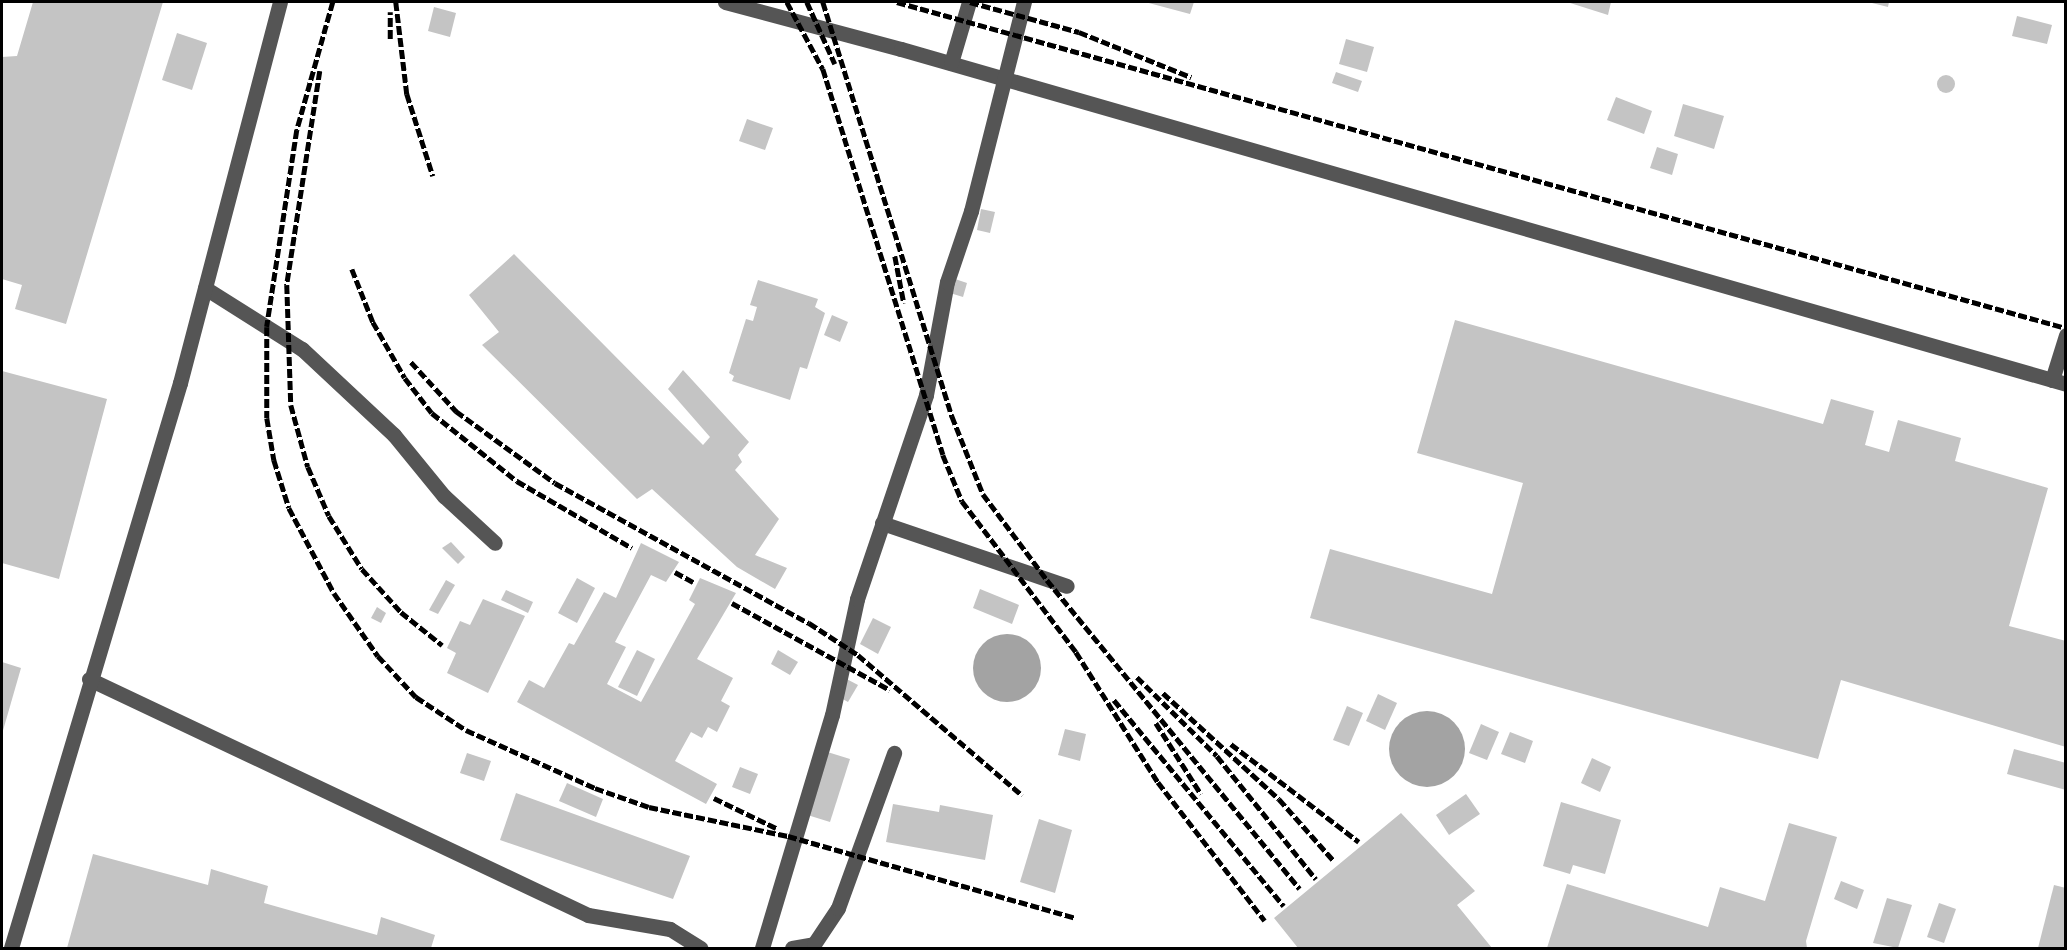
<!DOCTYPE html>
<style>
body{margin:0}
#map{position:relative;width:2067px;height:950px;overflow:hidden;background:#fff;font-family:"Asap Condensed",sans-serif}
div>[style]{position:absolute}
.water>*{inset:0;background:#a3a3a3}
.round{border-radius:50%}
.building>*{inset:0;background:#c4c4c4}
.minor>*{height:15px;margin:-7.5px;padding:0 7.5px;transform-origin:7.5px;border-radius:7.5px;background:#555}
.rail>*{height:4.5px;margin-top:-2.25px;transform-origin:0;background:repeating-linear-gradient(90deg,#000 0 9px,transparent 0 12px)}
span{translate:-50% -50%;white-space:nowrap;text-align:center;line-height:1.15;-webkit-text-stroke:5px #fff;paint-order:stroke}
.frame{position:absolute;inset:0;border:3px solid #000;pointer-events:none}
</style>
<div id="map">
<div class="water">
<i class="round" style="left:973px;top:634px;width:68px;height:68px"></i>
<i class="round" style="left:1389px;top:711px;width:76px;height:76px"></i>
</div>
<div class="building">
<i style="clip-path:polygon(33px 2px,163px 2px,66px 324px,15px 309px,22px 285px,2px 279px,2px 57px,17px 56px)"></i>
<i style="clip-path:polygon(1145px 2px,1194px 2px,1190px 14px)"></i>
<i style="clip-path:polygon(1567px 2px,1611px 2px,1608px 15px)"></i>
<i style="clip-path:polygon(1868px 2px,1889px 2px,1888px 7px)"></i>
<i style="clip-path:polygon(434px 7px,456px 13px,450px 37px,428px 31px)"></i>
<i style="clip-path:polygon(2017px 16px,2052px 25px,2047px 44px,2012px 36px)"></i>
<i style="clip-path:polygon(177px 33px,207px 43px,192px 90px,162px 80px)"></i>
<i style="clip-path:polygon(1346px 39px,1374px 47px,1367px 72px,1339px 64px)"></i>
<i style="clip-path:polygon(1336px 72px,1362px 81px,1358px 92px,1332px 83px)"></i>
<i class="round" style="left:1937px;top:75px;width:18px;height:18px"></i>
<i style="clip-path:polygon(1616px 97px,1652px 111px,1644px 134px,1607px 120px)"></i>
<i style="clip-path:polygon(1683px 104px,1724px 116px,1714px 149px,1674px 136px)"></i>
<i style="clip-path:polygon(747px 119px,773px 128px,765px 150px,739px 141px)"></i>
<i style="clip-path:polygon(1657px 147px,1678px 154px,1672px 175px,1650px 168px)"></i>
<i style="clip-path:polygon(981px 209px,995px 212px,990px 233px,977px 230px)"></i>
<i style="clip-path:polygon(514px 254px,703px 445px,710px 437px,668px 389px,683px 370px,749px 442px,738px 455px,742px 462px,735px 470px,779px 519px,755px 555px,787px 568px,775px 589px,737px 567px,652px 489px,637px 499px,482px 345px,499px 332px,469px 295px)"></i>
<i style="clip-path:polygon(955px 279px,967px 283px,963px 297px,950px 293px)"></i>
<i style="clip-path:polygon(758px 280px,818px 299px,815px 307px,825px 313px,807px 369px,800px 367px,790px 400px,732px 381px,734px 376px,729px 373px,746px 319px,753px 321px,757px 307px,750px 305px)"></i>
<i style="clip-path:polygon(832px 315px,848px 322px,840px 342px,824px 335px)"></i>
<i style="clip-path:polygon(1455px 320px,1823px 424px,1831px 399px,1874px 411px,1865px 445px,1889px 452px,1898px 420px,1961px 438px,1955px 461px,2048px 488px,2009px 626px,2066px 641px,2066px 747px,1841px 680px,1818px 759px,1310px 618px,1330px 549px,1492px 594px,1523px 483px,1417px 453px)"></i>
<i style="clip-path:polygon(2px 371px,107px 399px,59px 579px,2px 563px)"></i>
<i style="clip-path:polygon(451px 542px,465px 557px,458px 564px,442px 548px)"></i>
<i style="clip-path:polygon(641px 543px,679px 562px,666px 582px,651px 575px,615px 642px,626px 647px,607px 684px,641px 702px,695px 604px,689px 600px,700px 578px,736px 593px,697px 659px,733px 678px,721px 701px,730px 706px,717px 732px,708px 727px,702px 738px,691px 732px,675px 761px,717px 784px,706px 804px,517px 702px,529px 680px,544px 688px,569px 643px,574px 645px,604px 592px,616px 598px)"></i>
<i style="clip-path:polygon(577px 578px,595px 588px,577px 623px,558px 613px)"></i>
<i style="clip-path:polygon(446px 580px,455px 585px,438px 614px,429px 610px)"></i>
<i style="clip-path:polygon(980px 589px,1019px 605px,1012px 624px,973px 608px)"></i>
<i style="clip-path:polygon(506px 590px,533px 602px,528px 613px,501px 600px)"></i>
<i style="clip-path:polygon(483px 599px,525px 616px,488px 693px,447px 673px,456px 653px,447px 648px,460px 621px,470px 625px)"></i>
<i style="clip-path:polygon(377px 607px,386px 613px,381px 623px,371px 618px)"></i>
<i style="clip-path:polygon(873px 618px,891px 627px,878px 654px,860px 644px)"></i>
<i style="clip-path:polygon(637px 650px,655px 659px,637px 696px,618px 687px)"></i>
<i style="clip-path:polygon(778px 650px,798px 662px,790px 675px,771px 664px)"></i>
<i style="clip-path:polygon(2px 662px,21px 668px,2px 734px)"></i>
<i style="clip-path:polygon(839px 675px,858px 685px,848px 702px,830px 692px)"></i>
<i style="clip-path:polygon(1378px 694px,1397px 703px,1385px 730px,1366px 721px)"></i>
<i style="clip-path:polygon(1347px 706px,1363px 713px,1349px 746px,1333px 740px)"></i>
<i style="clip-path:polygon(1481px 724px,1499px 732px,1487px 760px,1469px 753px)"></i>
<i style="clip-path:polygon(1065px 729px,1086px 734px,1080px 761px,1058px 755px)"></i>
<i style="clip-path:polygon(1510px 732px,1533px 741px,1525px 763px,1501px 754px)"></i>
<i style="clip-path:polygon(2014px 749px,2066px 763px,2066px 790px,2007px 774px)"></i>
<i style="clip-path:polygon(821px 750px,850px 759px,830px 822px,801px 813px)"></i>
<i style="clip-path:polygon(467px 753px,491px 761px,484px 781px,460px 773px)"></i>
<i style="clip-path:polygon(1592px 758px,1611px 767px,1600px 792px,1581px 783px)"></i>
<i style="clip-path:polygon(740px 767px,758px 774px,750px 794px,732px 787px)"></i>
<i style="clip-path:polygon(567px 783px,603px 799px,596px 817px,559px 801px)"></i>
<i style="clip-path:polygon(516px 793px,690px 856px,673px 899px,500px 840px)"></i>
<i style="clip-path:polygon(1466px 794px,1480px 814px,1449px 835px,1436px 815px)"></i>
<i style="clip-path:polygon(1561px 802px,1621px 820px,1605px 874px,1573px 865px,1570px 874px,1543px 866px)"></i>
<i style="clip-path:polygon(893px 804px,939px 812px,940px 805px,993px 815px,985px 860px,886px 842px)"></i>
<i style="clip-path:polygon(1401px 813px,1475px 891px,1457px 905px,1492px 948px,1298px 948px,1274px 918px)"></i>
<i style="clip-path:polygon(1039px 819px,1072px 830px,1055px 893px,1020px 882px)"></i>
<i style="clip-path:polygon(1789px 823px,1837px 837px,1806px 941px,1807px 948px,1547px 948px,1567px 884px,1708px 927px,1720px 887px,1765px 901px)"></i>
<i style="clip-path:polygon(93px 854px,208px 885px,211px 869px,268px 886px,264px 903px,377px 935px,381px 917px,435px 935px,431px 948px,67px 948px)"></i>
<i style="clip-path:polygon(1841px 881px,1864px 890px,1857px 909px,1834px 899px)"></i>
<i style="clip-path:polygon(2054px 885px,2066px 888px,2066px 948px,2038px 948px)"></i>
<i style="clip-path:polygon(1887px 898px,1912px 905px,1898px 948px,1873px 943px)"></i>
<i style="clip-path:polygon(1939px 903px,1956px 909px,1944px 943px,1927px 937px)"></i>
</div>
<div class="minor">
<i style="left:725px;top:2px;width:182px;rotate:15deg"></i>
<i style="left:901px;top:49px;width:1212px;rotate:16.04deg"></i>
<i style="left:951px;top:63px;width:64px;rotate:-73.6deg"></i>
<i style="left:205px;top:288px;width:115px;rotate:32.2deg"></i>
<i style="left:302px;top:349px;width:126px;rotate:43.1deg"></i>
<i style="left:394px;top:435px;width:79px;rotate:50.7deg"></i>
<i style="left:444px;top:496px;width:69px;rotate:42.7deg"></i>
<i style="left:2052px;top:380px;width:47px;rotate:-72.7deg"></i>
<i style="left:882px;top:523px;width:195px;rotate:18.8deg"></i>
<i style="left:89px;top:679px;width:552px;rotate:25.31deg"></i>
<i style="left:588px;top:915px;width:83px;rotate:9.7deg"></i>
<i style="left:670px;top:929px;width:36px;rotate:32deg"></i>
<i style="left:11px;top:948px;width:590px;rotate:-73.35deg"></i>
<i style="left:180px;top:383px;width:394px;rotate:-75.3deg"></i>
<i style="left:762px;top:948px;width:243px;rotate:-73.3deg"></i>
<i style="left:832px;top:715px;width:119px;rotate:-77.8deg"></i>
<i style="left:857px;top:599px;width:215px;rotate:-71.3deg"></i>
<i style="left:926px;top:395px;width:115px;rotate:-79.5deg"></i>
<i style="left:947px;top:282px;width:75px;rotate:-71.3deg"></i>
<i style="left:971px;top:211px;width:216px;rotate:-75.8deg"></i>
<i style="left:792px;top:948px;width:22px;rotate:-10deg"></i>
<i style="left:814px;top:944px;width:43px;rotate:-56.3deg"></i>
<i style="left:838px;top:908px;width:165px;rotate:-70.1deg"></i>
</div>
<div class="rail">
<i style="left:333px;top:2px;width:133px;rotate:105.7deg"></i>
<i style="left:297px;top:130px;width:199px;rotate:98.7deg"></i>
<i style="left:267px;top:327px;width:91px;rotate:90deg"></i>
<i style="left:267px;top:418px;width:43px;rotate:80.5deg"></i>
<i style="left:274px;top:460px;width:50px;rotate:72.6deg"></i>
<i style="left:289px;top:508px;width:96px;rotate:62.1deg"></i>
<i style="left:334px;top:593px;width:77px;rotate:55.1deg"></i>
<i style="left:378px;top:656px;width:56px;rotate:47.2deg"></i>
<i style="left:416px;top:697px;width:60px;rotate:33.4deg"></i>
<i style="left:466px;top:730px;width:141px;rotate:24.2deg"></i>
<i style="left:595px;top:788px;width:57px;rotate:19.4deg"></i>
<i style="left:649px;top:807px;width:142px;rotate:11.8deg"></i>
<i style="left:788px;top:836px;width:299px;rotate:15.9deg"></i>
<i style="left:396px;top:2px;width:93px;rotate:83.2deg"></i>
<i style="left:407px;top:94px;width:86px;rotate:72.4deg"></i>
<i style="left:787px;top:2px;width:76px;rotate:61.8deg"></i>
<i style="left:823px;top:69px;width:404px;rotate:72.7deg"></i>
<i style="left:943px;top:455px;width:50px;rotate:67.6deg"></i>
<i style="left:962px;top:501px;width:189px;rotate:52.9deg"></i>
<i style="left:1076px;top:652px;width:154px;rotate:57.8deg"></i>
<i style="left:1158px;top:782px;width:175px;rotate:52.4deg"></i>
<i style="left:807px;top:2px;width:68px;rotate:65.7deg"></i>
<i style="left:823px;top:2px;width:434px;rotate:72.7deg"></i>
<i style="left:952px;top:416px;width:84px;rotate:68.3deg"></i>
<i style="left:983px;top:494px;width:107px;rotate:53.3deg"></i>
<i style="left:1047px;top:580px;width:399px;rotate:50.7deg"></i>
<i style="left:897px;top:2px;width:1214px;rotate:15.58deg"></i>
<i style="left:970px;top:2px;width:113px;rotate:15.4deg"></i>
<i style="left:1079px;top:32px;width:121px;rotate:21.9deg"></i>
<i style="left:390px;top:39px;width:27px;rotate:-90deg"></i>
<i style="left:320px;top:71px;width:217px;rotate:98.8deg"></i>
<i style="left:287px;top:285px;width:120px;rotate:88.1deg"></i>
<i style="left:291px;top:405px;width:64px;rotate:74.7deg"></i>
<i style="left:308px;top:467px;width:53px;rotate:66.8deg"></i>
<i style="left:329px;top:516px;width:62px;rotate:58.1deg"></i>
<i style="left:362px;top:569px;width:58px;rotate:47.8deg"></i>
<i style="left:401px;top:612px;width:53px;rotate:38.8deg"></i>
<i style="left:895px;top:256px;width:48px;rotate:79.2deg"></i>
<i style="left:352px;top:269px;width:57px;rotate:68.4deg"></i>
<i style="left:373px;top:322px;width:64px;rotate:60.3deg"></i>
<i style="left:405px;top:378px;width:44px;rotate:52.4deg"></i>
<i style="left:432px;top:413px;width:109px;rotate:38.7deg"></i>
<i style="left:517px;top:481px;width:133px;rotate:30.2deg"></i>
<i style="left:411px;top:362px;width:67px;rotate:47.4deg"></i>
<i style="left:456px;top:411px;width:122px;rotate:36deg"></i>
<i style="left:555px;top:483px;width:290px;rotate:28.9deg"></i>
<i style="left:809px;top:623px;width:59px;rotate:33.1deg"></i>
<i style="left:858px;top:655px;width:216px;rotate:40.5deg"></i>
<i style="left:675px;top:572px;width:21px;rotate:29deg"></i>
<i style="left:732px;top:603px;width:180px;rotate:28.8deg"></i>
<i style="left:1137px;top:677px;width:112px;rotate:44.6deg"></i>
<i style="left:1217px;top:756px;width:158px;rotate:51.2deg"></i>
<i style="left:1163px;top:693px;width:157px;rotate:42.4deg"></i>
<i style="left:1279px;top:799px;width:83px;rotate:48.4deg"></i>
<i style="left:1114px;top:700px;width:267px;rotate:50.5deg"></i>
<i style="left:1156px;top:723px;width:84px;rotate:57.6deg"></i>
<i style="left:1231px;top:744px;width:161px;rotate:37.4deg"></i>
<i style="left:714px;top:798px;width:69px;rotate:25.8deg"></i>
</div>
<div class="frame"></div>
</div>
